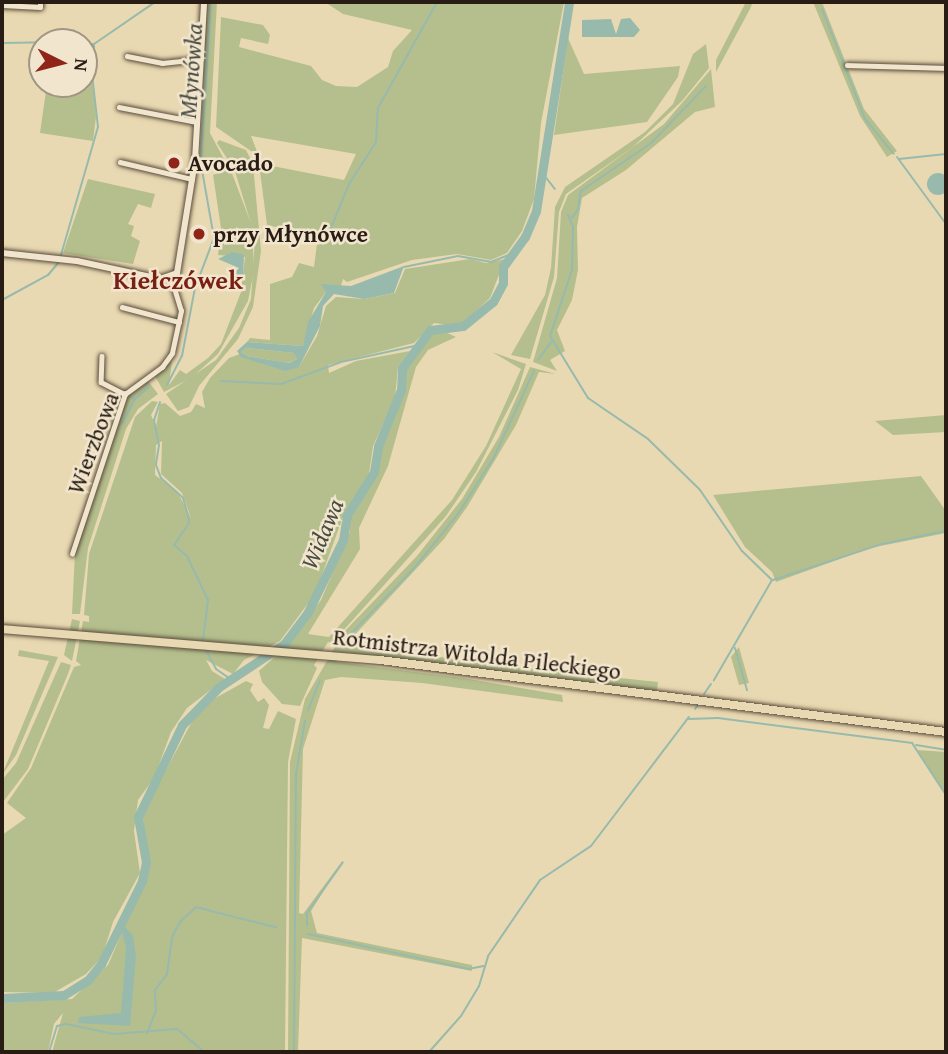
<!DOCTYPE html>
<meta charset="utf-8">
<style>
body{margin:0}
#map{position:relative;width:948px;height:1054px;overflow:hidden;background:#e9d9b2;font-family:"Gentium Book Plus",serif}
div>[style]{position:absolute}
.green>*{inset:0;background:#b5bf8d}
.water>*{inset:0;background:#97baad}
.round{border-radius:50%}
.stream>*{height:2px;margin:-1px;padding:0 1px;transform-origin:1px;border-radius:1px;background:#97baad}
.river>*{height:9px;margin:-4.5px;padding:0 4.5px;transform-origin:4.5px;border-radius:4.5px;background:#97baad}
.roads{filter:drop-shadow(0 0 2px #594b3c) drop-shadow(0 0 2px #594b3c)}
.minor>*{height:4.5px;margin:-2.25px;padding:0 2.25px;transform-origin:2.25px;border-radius:2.25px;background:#f1e6cd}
.tertiary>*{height:6px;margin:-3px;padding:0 3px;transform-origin:3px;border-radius:3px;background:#f1e6cd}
.primary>*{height:8px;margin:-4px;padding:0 4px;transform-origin:4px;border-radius:4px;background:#e9d9b2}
.dots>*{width:19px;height:19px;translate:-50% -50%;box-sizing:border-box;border:4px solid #f1e6cd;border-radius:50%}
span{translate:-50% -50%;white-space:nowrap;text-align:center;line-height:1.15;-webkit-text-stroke:5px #f1e6cd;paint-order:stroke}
.poi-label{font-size:23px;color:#291c14;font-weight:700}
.left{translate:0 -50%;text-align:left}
.street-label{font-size:23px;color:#291c14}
.water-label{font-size:24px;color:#4a4b42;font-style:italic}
.quarter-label{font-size:26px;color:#7a1f14;font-weight:700}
.frame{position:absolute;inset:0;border:4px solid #291c14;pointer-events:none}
.north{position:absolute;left:28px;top:28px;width:70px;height:70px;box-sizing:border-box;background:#f1e6cd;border:2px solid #a19583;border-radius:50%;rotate:96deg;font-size:19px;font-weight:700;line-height:28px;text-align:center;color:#291c14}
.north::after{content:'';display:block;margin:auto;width:24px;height:32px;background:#8f2418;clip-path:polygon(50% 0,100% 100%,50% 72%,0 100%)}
</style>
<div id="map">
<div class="green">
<i style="clip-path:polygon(207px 2px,217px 2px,210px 133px,226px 163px,199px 170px)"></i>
<i style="clip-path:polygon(evenodd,325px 2px,564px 2px,541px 123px,534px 199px,522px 231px,507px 253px,491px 260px,457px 254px,412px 260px,347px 282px,343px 279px,340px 289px,326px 292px,314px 308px,303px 346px,247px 342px,250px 338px,270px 340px,270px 284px,292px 277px,299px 263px,314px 267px,318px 236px,267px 225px,258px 156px,216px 127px,221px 17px,263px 25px,270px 35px,268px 44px,241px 38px,239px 47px,311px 66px,322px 80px,336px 86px,357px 87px,388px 67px,393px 51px,412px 30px,343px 14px,325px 2px,251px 136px,356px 154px,344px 180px,262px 164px,251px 136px)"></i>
<i style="clip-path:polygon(746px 2px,753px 2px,750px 9px,716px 72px,716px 60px)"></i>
<i style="clip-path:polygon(813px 2px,822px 2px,864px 109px,897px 151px,887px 157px,860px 116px)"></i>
<i style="clip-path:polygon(568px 38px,584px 74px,680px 66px,678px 77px,647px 122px,554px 135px)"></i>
<i style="clip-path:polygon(706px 44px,709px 68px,682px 101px,633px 147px,566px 194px,559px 212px,554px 277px,530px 359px,511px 355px,545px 295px,551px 268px,555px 207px,565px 187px,645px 132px,673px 104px,693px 54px)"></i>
<i style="clip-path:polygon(84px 48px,90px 48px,96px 117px,93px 141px,40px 133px,47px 84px,84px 84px)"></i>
<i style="clip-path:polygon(711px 69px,715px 107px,695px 112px,626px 170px,582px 198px,577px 227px,578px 270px,572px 300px,557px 330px,565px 351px,550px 360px,557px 371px,533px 362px,557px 278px,561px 212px,568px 195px,664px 124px)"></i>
<i style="clip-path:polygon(219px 140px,246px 150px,251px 160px,230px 163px,217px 143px)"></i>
<i style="clip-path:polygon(253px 164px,261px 251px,253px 307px,238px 339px,199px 386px,189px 407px,178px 411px,166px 394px,216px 360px,239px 328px,251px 299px,255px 237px,234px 168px)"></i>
<i style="clip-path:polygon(230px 168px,252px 226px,254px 270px,248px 301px,218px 354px,191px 378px,164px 392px,155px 376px,172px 361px,169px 385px,180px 370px,186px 374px,208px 358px,221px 344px,241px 292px,245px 257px,218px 255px,221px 228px,213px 175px)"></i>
<i style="clip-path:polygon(88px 179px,155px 194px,151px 208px,138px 204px,128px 224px,134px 226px,131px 236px,140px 241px,133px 264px,63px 253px)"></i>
<i style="clip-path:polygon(evenodd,470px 259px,486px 263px,505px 259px,490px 298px,465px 321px,456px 326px,434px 323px,414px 343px,328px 365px,329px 373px,356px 361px,410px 351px,398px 367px,395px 398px,373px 446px,369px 474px,344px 514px,315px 594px,280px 641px,244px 660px,233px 674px,206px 660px,212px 671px,225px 679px,187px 708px,171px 732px,154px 778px,138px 800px,134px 831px,140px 873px,113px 922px,102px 957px,86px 974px,53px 993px,2px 992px,2px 835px,26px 818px,7px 803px,31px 768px,74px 667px,81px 665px,76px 661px,83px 621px,89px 622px,89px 616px,84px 615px,89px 554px,135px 417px,152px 401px,158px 402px,151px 415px,156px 427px,160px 404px,165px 403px,180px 416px,191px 412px,196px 404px,205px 408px,202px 392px,210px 378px,229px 358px,240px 354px,276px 368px,299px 367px,317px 336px,326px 306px,336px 297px,364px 299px,395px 293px,405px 269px,470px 259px,162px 441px,161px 474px,182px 493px,191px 518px,177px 491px,155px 475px,156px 445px,162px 441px)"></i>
<i style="clip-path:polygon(443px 331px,456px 337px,428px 350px,416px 367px,388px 466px,359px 528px,360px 549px,308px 634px,329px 637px,452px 500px,486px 446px,521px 369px,492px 352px,526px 364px,518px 390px,476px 472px,446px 516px,332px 643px,328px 642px,314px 665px,317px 668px,300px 706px,282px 704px,262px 682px,259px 671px,289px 644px,321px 600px,350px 532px,349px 518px,377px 474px,382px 446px,404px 394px,405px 369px,433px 334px)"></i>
<i style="clip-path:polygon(246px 348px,295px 353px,297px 359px,288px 363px,247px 356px,241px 352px)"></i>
<i style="clip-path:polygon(530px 367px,556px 374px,539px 372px,516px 425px,467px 507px,444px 539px,348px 642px,478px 663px,658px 682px,657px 691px,338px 652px,337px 662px,463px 678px,562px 695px,563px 702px,422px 683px,341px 677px,325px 680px,303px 749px,299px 913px,303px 914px,343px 860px,311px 911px,317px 933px,472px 965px,472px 971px,302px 938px,298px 1052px,288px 1052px,290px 762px,305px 699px,343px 633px,417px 556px,462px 499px,499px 437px)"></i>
<i style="clip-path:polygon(148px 381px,158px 394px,138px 409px,126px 429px,88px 548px,80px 614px,72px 614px,75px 552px,126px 398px)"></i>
<i style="clip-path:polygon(946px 415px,946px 432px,893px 435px,875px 421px)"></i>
<i style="clip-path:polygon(921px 476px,946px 511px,946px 533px,870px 548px,776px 582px,772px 572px,745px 547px,713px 495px)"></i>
<i style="clip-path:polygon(72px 619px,80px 621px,72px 661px,64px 655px)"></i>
<i style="clip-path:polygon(739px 647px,749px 683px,739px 685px,731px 657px)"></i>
<i style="clip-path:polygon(19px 650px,58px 657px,16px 755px,2px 775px,49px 661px,18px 656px)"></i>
<i style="clip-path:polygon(61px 662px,71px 665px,68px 674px,28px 769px,3px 802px,2px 780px,16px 763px)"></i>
<i style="clip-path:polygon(246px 681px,253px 684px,250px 690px,258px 702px,264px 698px,269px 705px,263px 728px,269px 729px,278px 711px,296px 719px,288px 762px,285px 1052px,52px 1052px,63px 1013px,54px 1024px,48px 1052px,2px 1052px,2px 1003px,72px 999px,108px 965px,149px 870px,143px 817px,152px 796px,196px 714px,210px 701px)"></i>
<i style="clip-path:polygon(917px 750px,946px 752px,946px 793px,923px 760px)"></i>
</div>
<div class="water">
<i style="clip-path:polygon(630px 18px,640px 30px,634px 37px,582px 37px,582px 20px,611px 19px,616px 34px,621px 19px)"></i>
<i class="round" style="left:927px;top:173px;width:22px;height:22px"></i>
<i style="clip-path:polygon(232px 252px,244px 255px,243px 279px,232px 276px,239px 268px,218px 259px)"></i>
<i style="clip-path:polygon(evenodd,404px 266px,394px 293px,364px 299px,334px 294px,323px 306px,320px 326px,299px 367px,285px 371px,241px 357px,237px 351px,247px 342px,303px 346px,308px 322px,326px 292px,321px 284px,351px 286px,404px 266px,246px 348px,294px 353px,297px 359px,289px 363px,247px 356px,241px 352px,246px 348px)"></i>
<i style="clip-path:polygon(120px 923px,133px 935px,136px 957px,130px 1026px,78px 1023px,79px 1017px,121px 1013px,126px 948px)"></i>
</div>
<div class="stream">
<i style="left:822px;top:9px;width:118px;rotate:68.6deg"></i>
<i style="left:865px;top:119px;width:45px;rotate:50.4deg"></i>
<i style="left:2px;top:43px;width:59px;rotate:-1deg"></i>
<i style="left:84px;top:46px;width:9px;rotate:-13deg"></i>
<i style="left:897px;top:157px;width:83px;rotate:53.8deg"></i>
<i style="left:899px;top:159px;width:47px;rotate:-6.1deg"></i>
<i style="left:540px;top:170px;width:24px;rotate:52deg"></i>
<i style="left:568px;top:215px;width:13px;rotate:67deg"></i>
<i style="left:573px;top:227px;width:43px;rotate:91.3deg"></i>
<i style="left:572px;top:270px;width:70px;rotate:108.4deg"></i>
<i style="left:550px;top:336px;width:73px;rotate:58.5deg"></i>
<i style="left:588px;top:398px;width:73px;rotate:34.3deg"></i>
<i style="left:648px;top:439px;width:73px;rotate:44.4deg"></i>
<i style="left:700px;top:490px;width:74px;rotate:55.5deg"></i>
<i style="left:742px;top:551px;width:42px;rotate:44deg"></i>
<i style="left:772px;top:580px;width:116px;rotate:120.1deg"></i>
<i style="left:572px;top:218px;width:11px;rotate:-56deg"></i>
<i style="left:578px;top:209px;width:18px;rotate:-81deg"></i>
<i style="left:581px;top:191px;width:85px;rotate:-34.4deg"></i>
<i style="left:651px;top:143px;width:79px;rotate:-46deg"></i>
<i style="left:328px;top:235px;width:55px;rotate:-67.6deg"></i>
<i style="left:349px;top:184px;width:50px;rotate:-57.3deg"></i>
<i style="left:376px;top:142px;width:34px;rotate:-87deg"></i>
<i style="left:378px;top:108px;width:121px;rotate:-60.9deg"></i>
<i style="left:61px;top:255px;width:133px;rotate:-73.9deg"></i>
<i style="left:98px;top:127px;width:53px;rotate:-96.5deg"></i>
<i style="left:92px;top:74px;width:30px;rotate:-86deg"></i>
<i style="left:94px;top:44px;width:74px;rotate:-34.5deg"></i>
<i style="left:404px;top:267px;width:55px;rotate:-11.5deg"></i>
<i style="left:458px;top:256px;width:34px;rotate:10deg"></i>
<i style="left:491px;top:262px;width:22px;rotate:-22deg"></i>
<i style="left:2px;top:300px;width:52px;rotate:-28.5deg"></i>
<i style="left:48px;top:275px;width:16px;rotate:-50deg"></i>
<i style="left:538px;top:360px;width:22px;rotate:-54deg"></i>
<i style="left:221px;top:381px;width:60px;rotate:2.9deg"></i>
<i style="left:281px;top:384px;width:64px;rotate:-20.1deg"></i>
<i style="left:341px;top:362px;width:80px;rotate:-12.3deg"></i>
<i style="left:167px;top:385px;width:33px;rotate:-63deg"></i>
<i style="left:182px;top:356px;width:69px;rotate:-79.2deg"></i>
<i style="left:195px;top:288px;width:53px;rotate:-69.2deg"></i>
<i style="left:214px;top:238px;width:75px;rotate:-100deg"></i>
<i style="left:201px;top:164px;width:162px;rotate:-86.5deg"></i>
<i style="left:136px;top:398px;width:16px;rotate:-40deg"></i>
<i style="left:160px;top:402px;width:19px;rotate:108deg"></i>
<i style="left:154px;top:420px;width:25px;rotate:79deg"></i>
<i style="left:159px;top:445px;width:20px;rotate:99deg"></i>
<i style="left:156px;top:465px;width:14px;rotate:69deg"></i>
<i style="left:161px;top:478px;width:30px;rotate:42deg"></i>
<i style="left:183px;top:498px;width:18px;rotate:74deg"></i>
<i style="left:188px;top:515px;width:8px;rotate:83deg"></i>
<i style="left:189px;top:523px;width:27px;rotate:124deg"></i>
<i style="left:174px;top:545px;width:17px;rotate:40deg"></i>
<i style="left:187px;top:556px;width:49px;rotate:64.5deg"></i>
<i style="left:208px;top:600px;width:41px;rotate:97deg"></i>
<i style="left:122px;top:424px;width:28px;rotate:-63deg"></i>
<i style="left:135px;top:399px;width:8px;rotate:-150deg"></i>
<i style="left:773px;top:580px;width:115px;rotate:-18.3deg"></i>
<i style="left:882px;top:544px;width:65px;rotate:-11.5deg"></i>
<i style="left:347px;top:638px;width:98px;rotate:-46.2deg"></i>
<i style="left:415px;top:567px;width:68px;rotate:-50.9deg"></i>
<i style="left:458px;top:514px;width:67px;rotate:-57.7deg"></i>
<i style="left:494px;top:457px;width:95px;rotate:-65.1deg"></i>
<i style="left:735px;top:648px;width:44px;rotate:74.1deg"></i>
<i style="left:206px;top:650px;width:21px;rotate:62deg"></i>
<i style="left:216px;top:669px;width:19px;rotate:35deg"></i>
<i style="left:704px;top:694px;width:12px;rotate:-55deg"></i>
<i style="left:695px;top:709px;width:5px;rotate:-53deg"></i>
<i style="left:308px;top:710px;width:32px;rotate:-68deg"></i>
<i style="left:689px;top:719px;width:29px;rotate:-2deg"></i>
<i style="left:718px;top:718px;width:196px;rotate:7.3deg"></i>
<i style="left:912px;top:743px;width:62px;rotate:56.8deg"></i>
<i style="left:916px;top:745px;width:30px;rotate:9deg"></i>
<i style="left:243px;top:919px;width:34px;rotate:14deg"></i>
<i style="left:307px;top:925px;width:12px;rotate:-90deg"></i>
<i style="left:307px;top:913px;width:62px;rotate:-54.8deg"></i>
<i style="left:308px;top:934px;width:164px;rotate:12.3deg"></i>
<i style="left:468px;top:969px;width:16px;rotate:-11deg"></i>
<i style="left:147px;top:1033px;width:24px;rotate:-68deg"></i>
<i style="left:156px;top:1011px;width:21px;rotate:-93deg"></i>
<i style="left:155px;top:990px;width:20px;rotate:-53deg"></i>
<i style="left:167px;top:974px;width:37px;rotate:-82deg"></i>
<i style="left:172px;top:937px;width:18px;rotate:-61deg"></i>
<i style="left:181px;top:921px;width:21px;rotate:-43deg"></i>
<i style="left:196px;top:907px;width:48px;rotate:14.6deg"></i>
<i style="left:49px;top:1052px;width:27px;rotate:-73deg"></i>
<i style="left:57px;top:1026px;width:9px;rotate:-13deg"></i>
<i style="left:66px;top:1024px;width:49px;rotate:11.8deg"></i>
<i style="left:114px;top:1034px;width:63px;rotate:-4.5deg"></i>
<i style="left:177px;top:1029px;width:35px;rotate:40deg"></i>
<i style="left:294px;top:1052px;width:278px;rotate:-89.6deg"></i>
<i style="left:296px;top:774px;width:54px;rotate:-80.4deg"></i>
<i style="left:429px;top:1052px;width:48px;rotate:-48.4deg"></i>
<i style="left:461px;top:1016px;width:35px;rotate:-59deg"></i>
<i style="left:479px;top:986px;width:31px;rotate:-73deg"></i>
<i style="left:488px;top:956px;width:92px;rotate:-55.6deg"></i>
<i style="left:540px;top:880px;width:61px;rotate:-33.7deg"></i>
<i style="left:591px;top:846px;width:162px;rotate:-52.8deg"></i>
</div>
<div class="river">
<i style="left:2px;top:998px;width:62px;rotate:-2.8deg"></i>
<i style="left:64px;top:995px;width:28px;rotate:-32deg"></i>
<i style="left:88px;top:980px;width:21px;rotate:-51deg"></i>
<i style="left:101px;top:964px;width:93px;rotate:-63.7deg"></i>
<i style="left:142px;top:881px;width:19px;rotate:-78deg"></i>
<i style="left:146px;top:862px;width:46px;rotate:-100.1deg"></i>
<i style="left:138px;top:817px;width:102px;rotate:-64.4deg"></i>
<i style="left:182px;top:725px;width:53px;rotate:-45.8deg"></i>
<i style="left:219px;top:687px;width:78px;rotate:-33.5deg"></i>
<i style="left:284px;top:644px;width:38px;rotate:-53deg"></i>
<i style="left:307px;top:614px;width:82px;rotate:-64.1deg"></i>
<i style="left:343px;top:540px;width:25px;rotate:-81deg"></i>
<i style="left:347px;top:515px;width:51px;rotate:-57.9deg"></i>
<i style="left:374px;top:472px;width:26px;rotate:-81deg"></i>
<i style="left:378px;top:446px;width:61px;rotate:-67.7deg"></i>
<i style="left:401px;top:390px;width:22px;rotate:-87deg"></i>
<i style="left:402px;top:368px;width:47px;rotate:-53.6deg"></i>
<i style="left:430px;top:330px;width:33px;rotate:-7deg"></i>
<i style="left:463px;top:326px;width:38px;rotate:-39deg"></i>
<i style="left:493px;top:302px;width:21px;rotate:-62deg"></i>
<i style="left:503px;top:283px;width:16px;rotate:-90deg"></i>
<i style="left:503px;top:267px;width:37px;rotate:-54deg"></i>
<i style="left:525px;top:237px;width:28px;rotate:-67deg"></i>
<i style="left:536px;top:211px;width:212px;rotate:-81deg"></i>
</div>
<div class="roads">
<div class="minor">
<i style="left:2px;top:5px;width:38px;rotate:3deg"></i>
<i style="left:40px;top:7px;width:5px;rotate:-90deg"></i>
<i style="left:127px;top:56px;width:36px;rotate:11deg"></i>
<i style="left:162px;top:63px;width:39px;rotate:-6deg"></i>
<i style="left:847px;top:65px;width:99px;rotate:1.7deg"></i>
<i style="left:119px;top:107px;width:79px;rotate:10.9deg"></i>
<i style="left:120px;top:162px;width:74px;rotate:13.3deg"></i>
<i style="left:122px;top:307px;width:59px;rotate:14.7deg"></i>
<i style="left:102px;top:356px;width:26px;rotate:92deg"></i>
<i style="left:101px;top:382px;width:27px;rotate:27deg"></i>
<i style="left:72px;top:554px;width:169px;rotate:-71.7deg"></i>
<i style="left:125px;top:394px;width:46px;rotate:-36.1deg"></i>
<i style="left:162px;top:367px;width:17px;rotate:-54deg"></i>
<i style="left:172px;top:353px;width:43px;rotate:-77.9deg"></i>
<i style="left:181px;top:311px;width:34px;rotate:-107deg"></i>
</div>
<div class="tertiary">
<i style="left:2px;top:253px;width:75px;rotate:6.1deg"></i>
<i style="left:77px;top:261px;width:85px;rotate:12.2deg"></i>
<i style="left:160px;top:279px;width:18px;rotate:-19deg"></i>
<i style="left:177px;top:273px;width:114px;rotate:-80.9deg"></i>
<i style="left:195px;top:160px;width:158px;rotate:-86.7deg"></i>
</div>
<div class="primary">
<i style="left:2px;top:629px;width:379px;rotate:4.7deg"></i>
<i style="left:380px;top:660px;width:571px;rotate:7.25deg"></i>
</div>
</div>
<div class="dots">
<i style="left:174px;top:163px;background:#8f2418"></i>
<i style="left:199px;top:234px;background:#8f2418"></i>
</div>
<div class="poi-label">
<span class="left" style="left:188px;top:163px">Avocado</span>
<span class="left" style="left:213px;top:234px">przy Młynówce</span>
</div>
<div class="street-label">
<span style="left:93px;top:443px;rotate:-69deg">Wierzbowa</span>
<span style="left:477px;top:654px;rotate:7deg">Rotmistrza Witolda Pileckiego</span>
</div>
<div class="water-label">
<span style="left:191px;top:71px;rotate:-86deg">Młynówka</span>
<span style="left:322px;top:534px;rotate:-67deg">Widawa</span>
</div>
<div class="quarter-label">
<span style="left:178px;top:280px">Kiełczówek</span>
</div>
<div class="frame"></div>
<div class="north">N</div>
</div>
